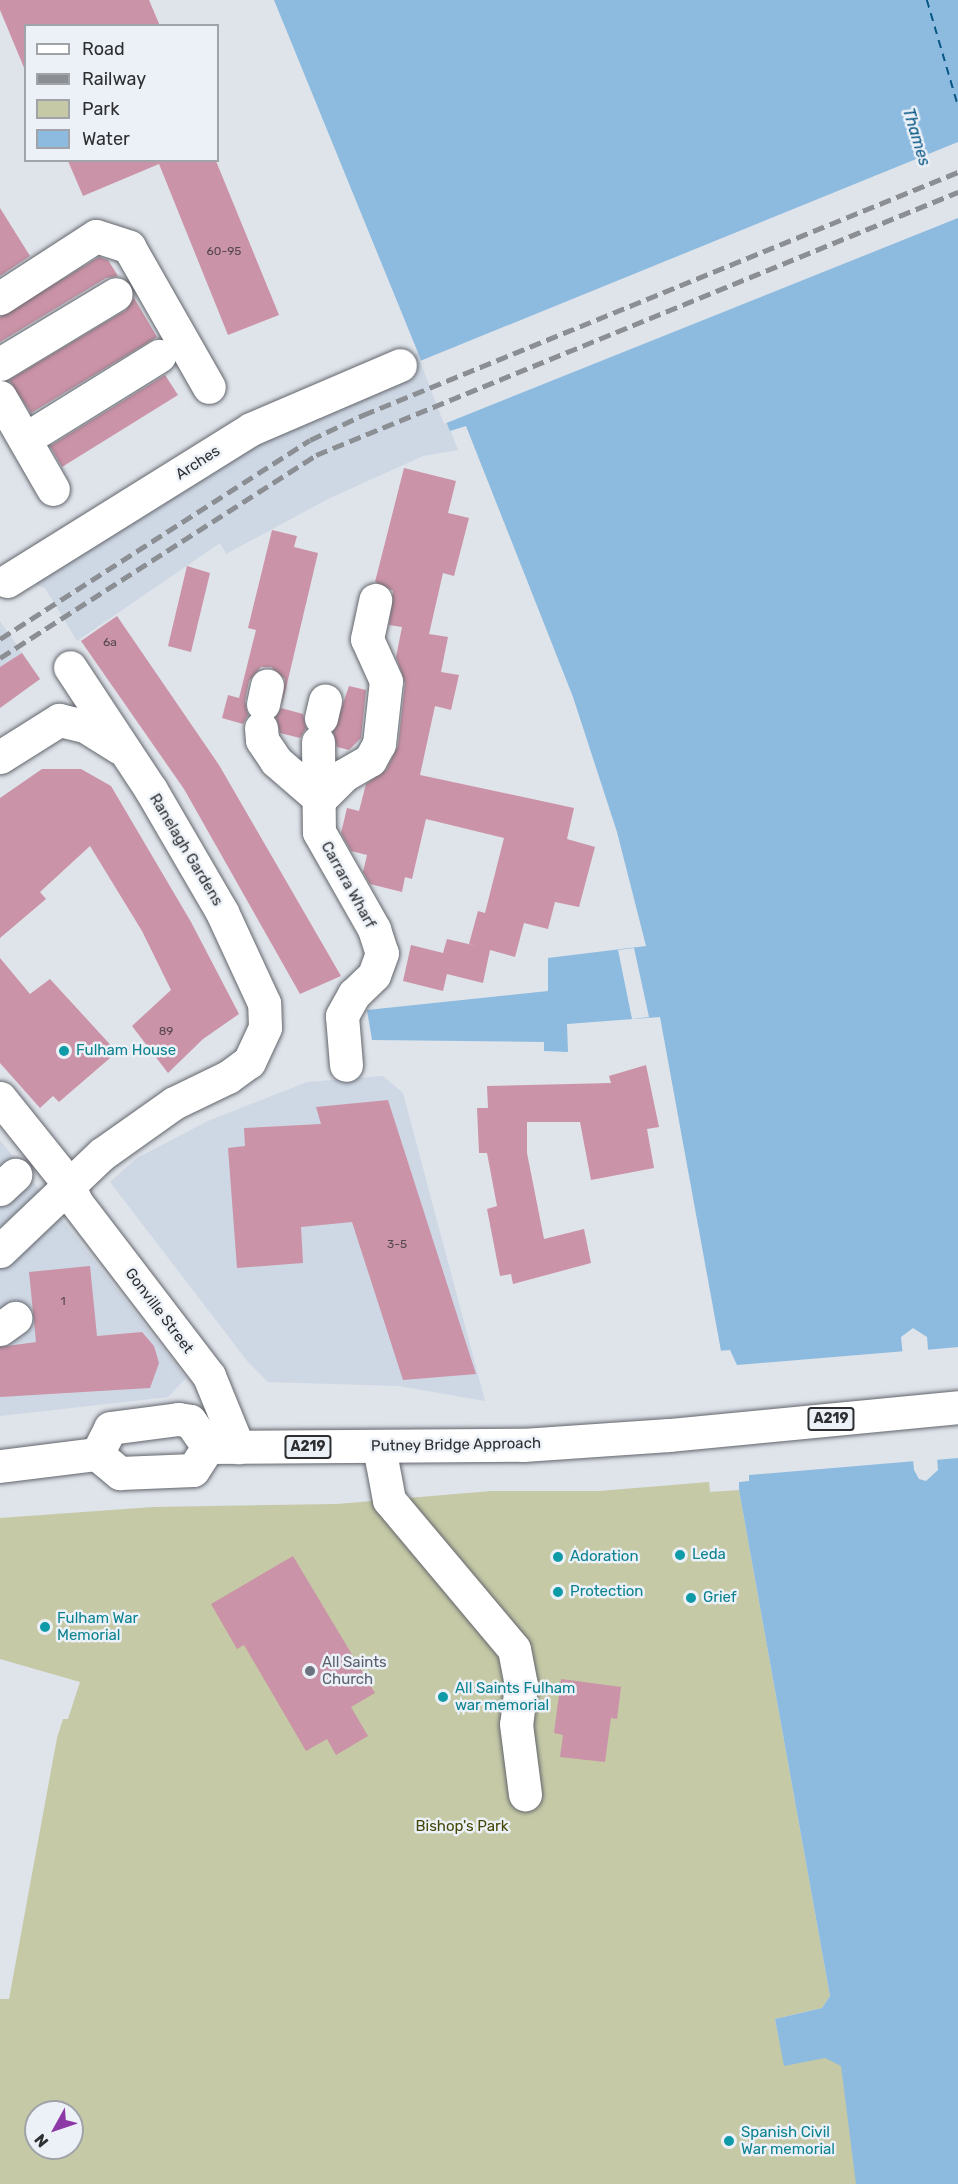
<!DOCTYPE html>
<style>
body{margin:0}
#map{position:relative;width:958px;height:2184px;overflow:hidden;background:#dfe3ea;font-family:Rubik,sans-serif}
div>[style]{position:absolute}
.built>*{inset:0;background:#ced7e4}
.green>*{inset:0;background:#c5c9a6}
.water>*{inset:0;background:#8dbbdf}
.pier>*{inset:0;background:#dfe3ea}
.ferry>*{height:1.5px;margin-top:-0.75px;transform-origin:0;background:repeating-linear-gradient(90deg,#075684 0 8px,transparent 0 14px)}
.building>*{inset:0;background:#cb93a7}
.roads{filter:drop-shadow(0 0 2px #62666c) drop-shadow(0 0 2px #62666c)}
.minor>*{height:33px;margin:-16.5px;padding:0 16.5px;transform-origin:16.5px;border-radius:16.5px;background:#fff}
.major>*{height:33px;margin:-16.5px;padding:0 16.5px;transform-origin:16.5px;border-radius:16.5px;background:#fff}
.rail>*{height:4.5px;margin-top:-2.25px;transform-origin:0;background:repeating-linear-gradient(90deg,#8b8e93 0 12px,transparent 0 18px)}
.dots>*{width:16px;height:16px;translate:-50% -50%;box-sizing:border-box;border:3px solid #ecf1f8;border-radius:50%}
span{translate:-50% -50%;white-space:nowrap;text-align:center;line-height:1.15;-webkit-text-stroke:5px #ecf1f8;paint-order:stroke}
.number-label{font-size:12px;color:#54484e}
.number-label span{-webkit-text-stroke-width:0}
.shield-label span{padding:2px 4px;background:#ecf1f8;border:2px solid;border-radius:4px;-webkit-text-stroke-width:0}
.shield-label{font-size:14px;color:#2d2f31;font-weight:700}
.street-label{font-size:15px;color:#2d2f31}
.culture-label{font-size:15px;color:#0d838f}
.left{translate:0 -50%;text-align:left}
.worship-label{font-size:15px;color:#5b616d}
.park-label{font-size:15px;color:#454807}
.water-label{font-size:16px;color:#075684;font-style:italic}
.legend{position:absolute;left:24px;top:24px;width:195px;height:138px;box-sizing:border-box;background:#ecf1f8;border:2px solid #a0a3a8;margin:0;padding:8px 10px;list-style:none;font-size:18px;color:#2d2f31}
.legend li{display:flex;align-items:center;gap:12px;height:30px}
.legend b{width:30px;border:2px solid #a0a3a8}
.north{position:absolute;left:24px;top:2100px;width:60px;height:60px;box-sizing:border-box;background:#ecf1f8;border:2px solid #a0a3a8;border-radius:50%;rotate:230deg;font-size:16px;font-weight:700;line-height:24px;text-align:center;color:#2d2f31}
.north::after{content:'';display:block;margin:auto;width:21px;height:27px;background:#8c38a6;clip-path:polygon(50% 0,100% 100%,50% 72%,0 100%)}
</style>
<div id="map">
<div class="built">
<i style="clip-path:polygon(420px 352px,458px 450px,423px 456px,328px 499px,226px 554px,220px 543px,77px 641px,45px 588px,35px 584px,34px 573px,297px 404px)"></i>
<i style="clip-path:polygon(0 621px,40px 679px,0 708px)"></i>
<i style="clip-path:polygon(383px 1076px,403px 1093px,485px 1401px,399px 1386px,268px 1382px,248px 1362px,110px 1182px,137px 1158px,208px 1121px,307px 1082px)"></i>
<i style="clip-path:polygon(0 1140px,186px 1378px,168px 1397px,0 1416px)"></i>
</div>
<div class="green">
<i style="clip-path:polygon(evenodd,709px 1482px,710px 1492px,739px 1490px,830px 1996px,822px 2008px,775px 2019px,780px 2044px,854px 2059px,892px 2184px,0 2184px,0 1999px,9px 1999px,57px 1738px,63px 1719px,68px 1719px,80px 1682px,0 1659px,0 1518px,153px 1507px,337px 1504px,491px 1491px,599px 1491px,709px 1482px,36px 2112px,72px 2112px,72px 2148px,36px 2148px,36px 2112px)"></i>
</div>
<div class="water">
<i style="clip-path:polygon(evenodd,274px 0,958px 0,958px 2184px,856px 2184px,841px 2066px,825px 2058px,784px 2066px,775px 2019px,822px 2008px,830px 1996px,739px 1490px,739px 1482px,749px 1480px,730px 1351px,721px 1351px,660px 1017px,567px 1024px,568px 1052px,544px 1051px,544px 1042px,372px 1040px,367px 1010px,548px 991px,548px 958px,646px 946px,617px 832px,573px 697px,466px 426px,450px 431px,274px 0,913px 1328px,927px 1337px,938px 1470px,926px 1481px,919px 1479px,914px 1470px,901px 1337px,913px 1328px)"></i>
</div>
<div class="pier">
<i style="clip-path:polygon(958px 142px,958px 218px,444px 424px,420px 361px)"></i>
<i style="clip-path:polygon(634px 948px,649px 1017px,632px 1019px,618px 950px)"></i>
<i style="clip-path:polygon(924px 1343px,925px 1350px,958px 1347px,958px 1458px,935px 1460px,935px 1466px)"></i>
<i style="clip-path:polygon(730px 1350px,737px 1365px,906px 1351px,916px 1461px,749px 1475px,749px 1481px,739px 1482px,736px 1490px,736px 1480px,745px 1478px,727px 1353px,718px 1351px)"></i>
</div>
<div class="ferry">
<i style="left:927px;top:0;width:109px;rotate:73.6deg"></i>
</div>
<div class="building">
<i style="clip-path:polygon(0 0,149px 0,160px 26px,26px 26px,25px 70px,0 10px)"></i>
<i style="clip-path:polygon(68px 161px,216px 161px,279px 315px,228px 335px,159px 164px,83px 196px)"></i>
<i style="clip-path:polygon(0 208px,30px 256px,0 276px)"></i>
<i style="clip-path:polygon(99px 257px,108px 260px,118px 276px,106px 278px,0 342px,0 317px)"></i>
<i style="clip-path:polygon(134px 298px,157px 337px,31px 413px,9px 380px,126px 310px)"></i>
<i style="clip-path:polygon(165px 375px,178px 395px,62px 467px,50px 446px)"></i>
<i style="clip-path:polygon(404px 468px,456px 481px,448px 513px,469px 518px,454px 576px,443px 573px,429px 634px,448px 637px,441px 672px,459px 675px,451px 710px,435px 706px,420px 775px,574px 808px,567px 839px,595px 847px,579px 907px,555px 902px,548px 929px,524px 923px,515px 957px,490px 950px,483px 983px,447px 974px,443px 991px,403px 981px,411px 945px,443px 953px,447px 939px,481px 947px,469px 944px,478px 911px,485px 913px,504px 838px,426px 819px,412px 879px,405px 877px,402px 892px,370px 884px,363px 872px,367px 855px,351px 851px,341px 833px,347px 808px,359px 811px,366px 784px,386px 770px,398px 746px,405px 683px,396px 657px,402px 627px,389px 625px,393px 591px,375px 582px)"></i>
<i style="clip-path:polygon(272px 530px,297px 536px,294px 547px,318px 553px,282px 705px,285px 679px,271px 667px,261px 667px,249px 681px,245px 701px,248px 715px,243px 724px,222px 718px,228px 695px,239px 698px,256px 630px,248px 628px)"></i>
<i style="clip-path:polygon(187px 566px,210px 573px,191px 652px,168px 646px)"></i>
<i style="clip-path:polygon(117px 616px,219px 765px,341px 976px,300px 994px,184px 789px,81px 641px)"></i>
<i style="clip-path:polygon(22px 653px,40px 679px,0 708px,0 667px)"></i>
<i style="clip-path:polygon(349px 686px,366px 690px,361px 738px,349px 750px,337px 747px,333px 732px)"></i>
<i style="clip-path:polygon(281px 708px,303px 714px,306px 728px,300px 738px,280px 733px,276px 717px)"></i>
<i style="clip-path:polygon(42px 769px,81px 769px,111px 786px,191px 922px,239px 1014px,203px 1039px,168px 1073px,132px 1026px,171px 990px,142px 931px,90px 846px,40px 892px,46px 899px,0 938px,0 798px)"></i>
<i style="clip-path:polygon(0 958px,30px 994px,50px 979px,117px 1052px,59px 1102px,53px 1096px,40px 1108px,0 1063px)"></i>
<i style="clip-path:polygon(646px 1065px,659px 1127px,647px 1129px,654px 1168px,591px 1180px,580px 1122px,527px 1122px,527px 1153px,544px 1239px,584px 1229px,591px 1263px,513px 1284px,511px 1274px,500px 1276px,487px 1209px,497px 1206px,487px 1153px,479px 1153px,477px 1108px,488px 1108px,487px 1086px,611px 1083px,609px 1076px)"></i>
<i style="clip-path:polygon(388px 1100px,476px 1374px,403px 1380px,352px 1222px,301px 1227px,303px 1263px,237px 1268px,228px 1148px,245px 1146px,244px 1128px,321px 1124px,316px 1107px)"></i>
<i style="clip-path:polygon(90px 1266px,97px 1336px,142px 1332px,154px 1346px,159px 1363px,150px 1388px,0 1397px,0 1347px,36px 1342px,29px 1272px)"></i>
<i style="clip-path:polygon(293px 1556px,375px 1693px,351px 1707px,368px 1736px,336px 1755px,327px 1739px,306px 1751px,244px 1645px,237px 1649px,211px 1604px)"></i>
<i style="clip-path:polygon(561px 1679px,621px 1687px,617px 1719px,611px 1718px,605px 1762px,560px 1757px,563px 1735px,554px 1733px)"></i>
</div>
<div class="roads">
<div class="minor">
<i style="left:0;top:298px;width:114px;rotate:-32.9deg"></i>
<i style="left:96px;top:236px;width:35px;rotate:18deg"></i>
<i style="left:129px;top:247px;width:161px;rotate:60.3deg"></i>
<i style="left:0;top:364px;width:135px;rotate:-31.1deg"></i>
<i style="left:0;top:397px;width:106px;rotate:60.1deg"></i>
<i style="left:25px;top:439px;width:158px;rotate:-31.8deg"></i>
<i style="left:7px;top:581px;width:287px;rotate:-31.9deg"></i>
<i style="left:251px;top:429px;width:162px;rotate:-23.2deg"></i>
<i style="left:263px;top:704px;width:19px;rotate:-78deg"></i>
<i style="left:321px;top:718px;width:18px;rotate:-77deg"></i>
<i style="left:261px;top:728px;width:12px;rotate:85deg"></i>
<i style="left:262px;top:740px;width:25px;rotate:56deg"></i>
<i style="left:276px;top:761px;width:58px;rotate:40.8deg"></i>
<i style="left:318px;top:742px;width:90px;rotate:89.4deg"></i>
<i style="left:319px;top:832px;width:112px;rotate:60.4deg"></i>
<i style="left:374px;top:929px;width:25px;rotate:72deg"></i>
<i style="left:382px;top:953px;width:23px;rotate:110deg"></i>
<i style="left:374px;top:975px;width:28px;rotate:136deg"></i>
<i style="left:354px;top:994px;width:25px;rotate:119deg"></i>
<i style="left:342px;top:1016px;width:49px;rotate:85.3deg"></i>
<i style="left:0;top:757px;width:70px;rotate:-32.1deg"></i>
<i style="left:59px;top:720px;width:27px;rotate:13deg"></i>
<i style="left:85px;top:726px;width:40px;rotate:32deg"></i>
<i style="left:320px;top:799px;width:34px;rotate:-45deg"></i>
<i style="left:344px;top:775px;width:30px;rotate:-30deg"></i>
<i style="left:370px;top:760px;width:18px;rotate:-61deg"></i>
<i style="left:379px;top:744px;width:63px;rotate:-83.7deg"></i>
<i style="left:386px;top:681px;width:46px;rotate:-114.3deg"></i>
<i style="left:367px;top:639px;width:40px;rotate:-78deg"></i>
<i style="left:0;top:1098px;width:109px;rotate:51.3deg"></i>
<i style="left:68px;top:1183px;width:21px;rotate:67deg"></i>
<i style="left:76px;top:1202px;width:219px;rotate:52.6deg"></i>
<i style="left:209px;top:1376px;width:77px;rotate:67.8deg"></i>
<i style="left:0;top:1189px;width:21px;rotate:-43deg"></i>
<i style="left:0;top:1251px;width:141px;rotate:-43.6deg"></i>
<i style="left:102px;top:1154px;width:88px;rotate:-35.3deg"></i>
<i style="left:174px;top:1103px;width:60px;rotate:-25.7deg"></i>
<i style="left:228px;top:1077px;width:26px;rotate:-36deg"></i>
<i style="left:249px;top:1062px;width:38px;rotate:-65deg"></i>
<i style="left:265px;top:1027px;width:24px;rotate:-92deg"></i>
<i style="left:264px;top:1003px;width:100px;rotate:-114.8deg"></i>
<i style="left:222px;top:912px;width:141px;rotate:-120.2deg"></i>
<i style="left:151px;top:790px;width:147px;rotate:-123.4deg"></i>
<i style="left:0;top:1329px;width:19px;rotate:-36deg"></i>
<i style="left:379px;top:1447px;width:54px;rotate:79.3deg"></i>
<i style="left:389px;top:1500px;width:194px;rotate:50deg"></i>
<i style="left:514px;top:1649px;width:37px;rotate:79deg"></i>
<i style="left:521px;top:1685px;width:39px;rotate:97deg"></i>
<i style="left:516px;top:1724px;width:71px;rotate:82.7deg"></i>
</div>
<div class="major">
<i style="left:208px;top:1447px;width:315px;rotate:-0.4deg"></i>
<i style="left:523px;top:1445px;width:146px;rotate:-3.9deg"></i>
<i style="left:669px;top:1435px;width:290px;rotate:-5.5deg"></i>
<i style="left:97px;top:1454px;width:29px;rotate:-63deg"></i>
<i style="left:110px;top:1428px;width:69px;rotate:-7.5deg"></i>
<i style="left:178px;top:1419px;width:12px;rotate:9deg"></i>
<i style="left:190px;top:1421px;width:32px;rotate:55deg"></i>
<i style="left:97px;top:1454px;width:30px;rotate:40deg"></i>
<i style="left:120px;top:1473px;width:73px;rotate:-2.4deg"></i>
<i style="left:193px;top:1470px;width:27px;rotate:-57deg"></i>
<i style="left:0;top:1466px;width:98px;rotate:-7.1deg"></i>
</div>
</div>
<div class="rail">
<i style="left:0;top:639px;width:368px;rotate:-32.7deg"></i>
<i style="left:310px;top:440px;width:59px;rotate:-25.3deg"></i>
<i style="left:363px;top:415px;width:643px;rotate:-22.22deg"></i>
<i style="left:0;top:658px;width:376px;rotate:-32.7deg"></i>
<i style="left:316px;top:455px;width:694px;rotate:-22.28deg"></i>
</div>
<div class="dots">
<i style="left:64px;top:1051px;background:#0f9aa8"></i>
<i style="left:680px;top:1555px;background:#0f9aa8"></i>
<i style="left:558px;top:1557px;background:#0f9aa8"></i>
<i style="left:558px;top:1592px;background:#0f9aa8"></i>
<i style="left:691px;top:1598px;background:#0f9aa8"></i>
<i style="left:45px;top:1627px;background:#0f9aa8"></i>
<i style="left:310px;top:1671px;background:#6b7280"></i>
<i style="left:443px;top:1697px;background:#0f9aa8"></i>
<i style="left:729px;top:2141px;background:#0f9aa8"></i>
</div>
<div class="number-label">
<span style="left:224px;top:252px">60-95</span>
<span style="left:110px;top:643px">6a</span>
<span style="left:166px;top:1032px">89</span>
<span style="left:397px;top:1245px">3-5</span>
<span style="left:63px;top:1302px">1</span>
</div>
<div class="shield-label">
<span style="left:831px;top:1419px">A219</span>
<span style="left:308px;top:1447px">A219</span>
</div>
<div class="street-label">
<span style="left:198px;top:463px;rotate:-33deg">Arches</span>
<span style="left:186px;top:850px;rotate:59deg">Ranelagh Gardens</span>
<span style="left:348px;top:885px;rotate:61deg">Carrara Wharf</span>
<span style="left:159px;top:1311px;rotate:53deg">Gonville Street</span>
<span style="left:456px;top:1445px;rotate:-1deg">Putney Bridge Approach</span>
</div>
<div class="culture-label">
<span class="left" style="left:76px;top:1051px">Fulham House</span>
<span class="left" style="left:692px;top:1555px">Leda</span>
<span class="left" style="left:570px;top:1557px">Adoration</span>
<span class="left" style="left:570px;top:1592px">Protection</span>
<span class="left" style="left:703px;top:1598px">Grief</span>
<span class="left" style="left:57px;top:1627px">Fulham War<br>Memorial</span>
<span class="left" style="left:455px;top:1697px">All Saints Fulham<br>war memorial</span>
<span class="left" style="left:741px;top:2141px">Spanish Civil<br>War memorial</span>
</div>
<div class="worship-label">
<span class="left" style="left:322px;top:1671px">All Saints<br>Church</span>
</div>
<div class="park-label">
<span style="left:462px;top:1827px">Bishop's Park</span>
</div>
<div class="water-label">
<span style="left:916px;top:137px;rotate:73deg">Thames</span>
</div>
<ul class="legend">
<li><b style="height:8px;background:#fff"></b>Road</li>
<li><b style="height:8px;background:#8b8e93"></b>Railway</li>
<li><b style="height:16px;background:#c5c9a6"></b>Park</li>
<li><b style="height:16px;background:#8dbbdf"></b>Water</li>
</ul>
<div class="north">N</div>
</div>
